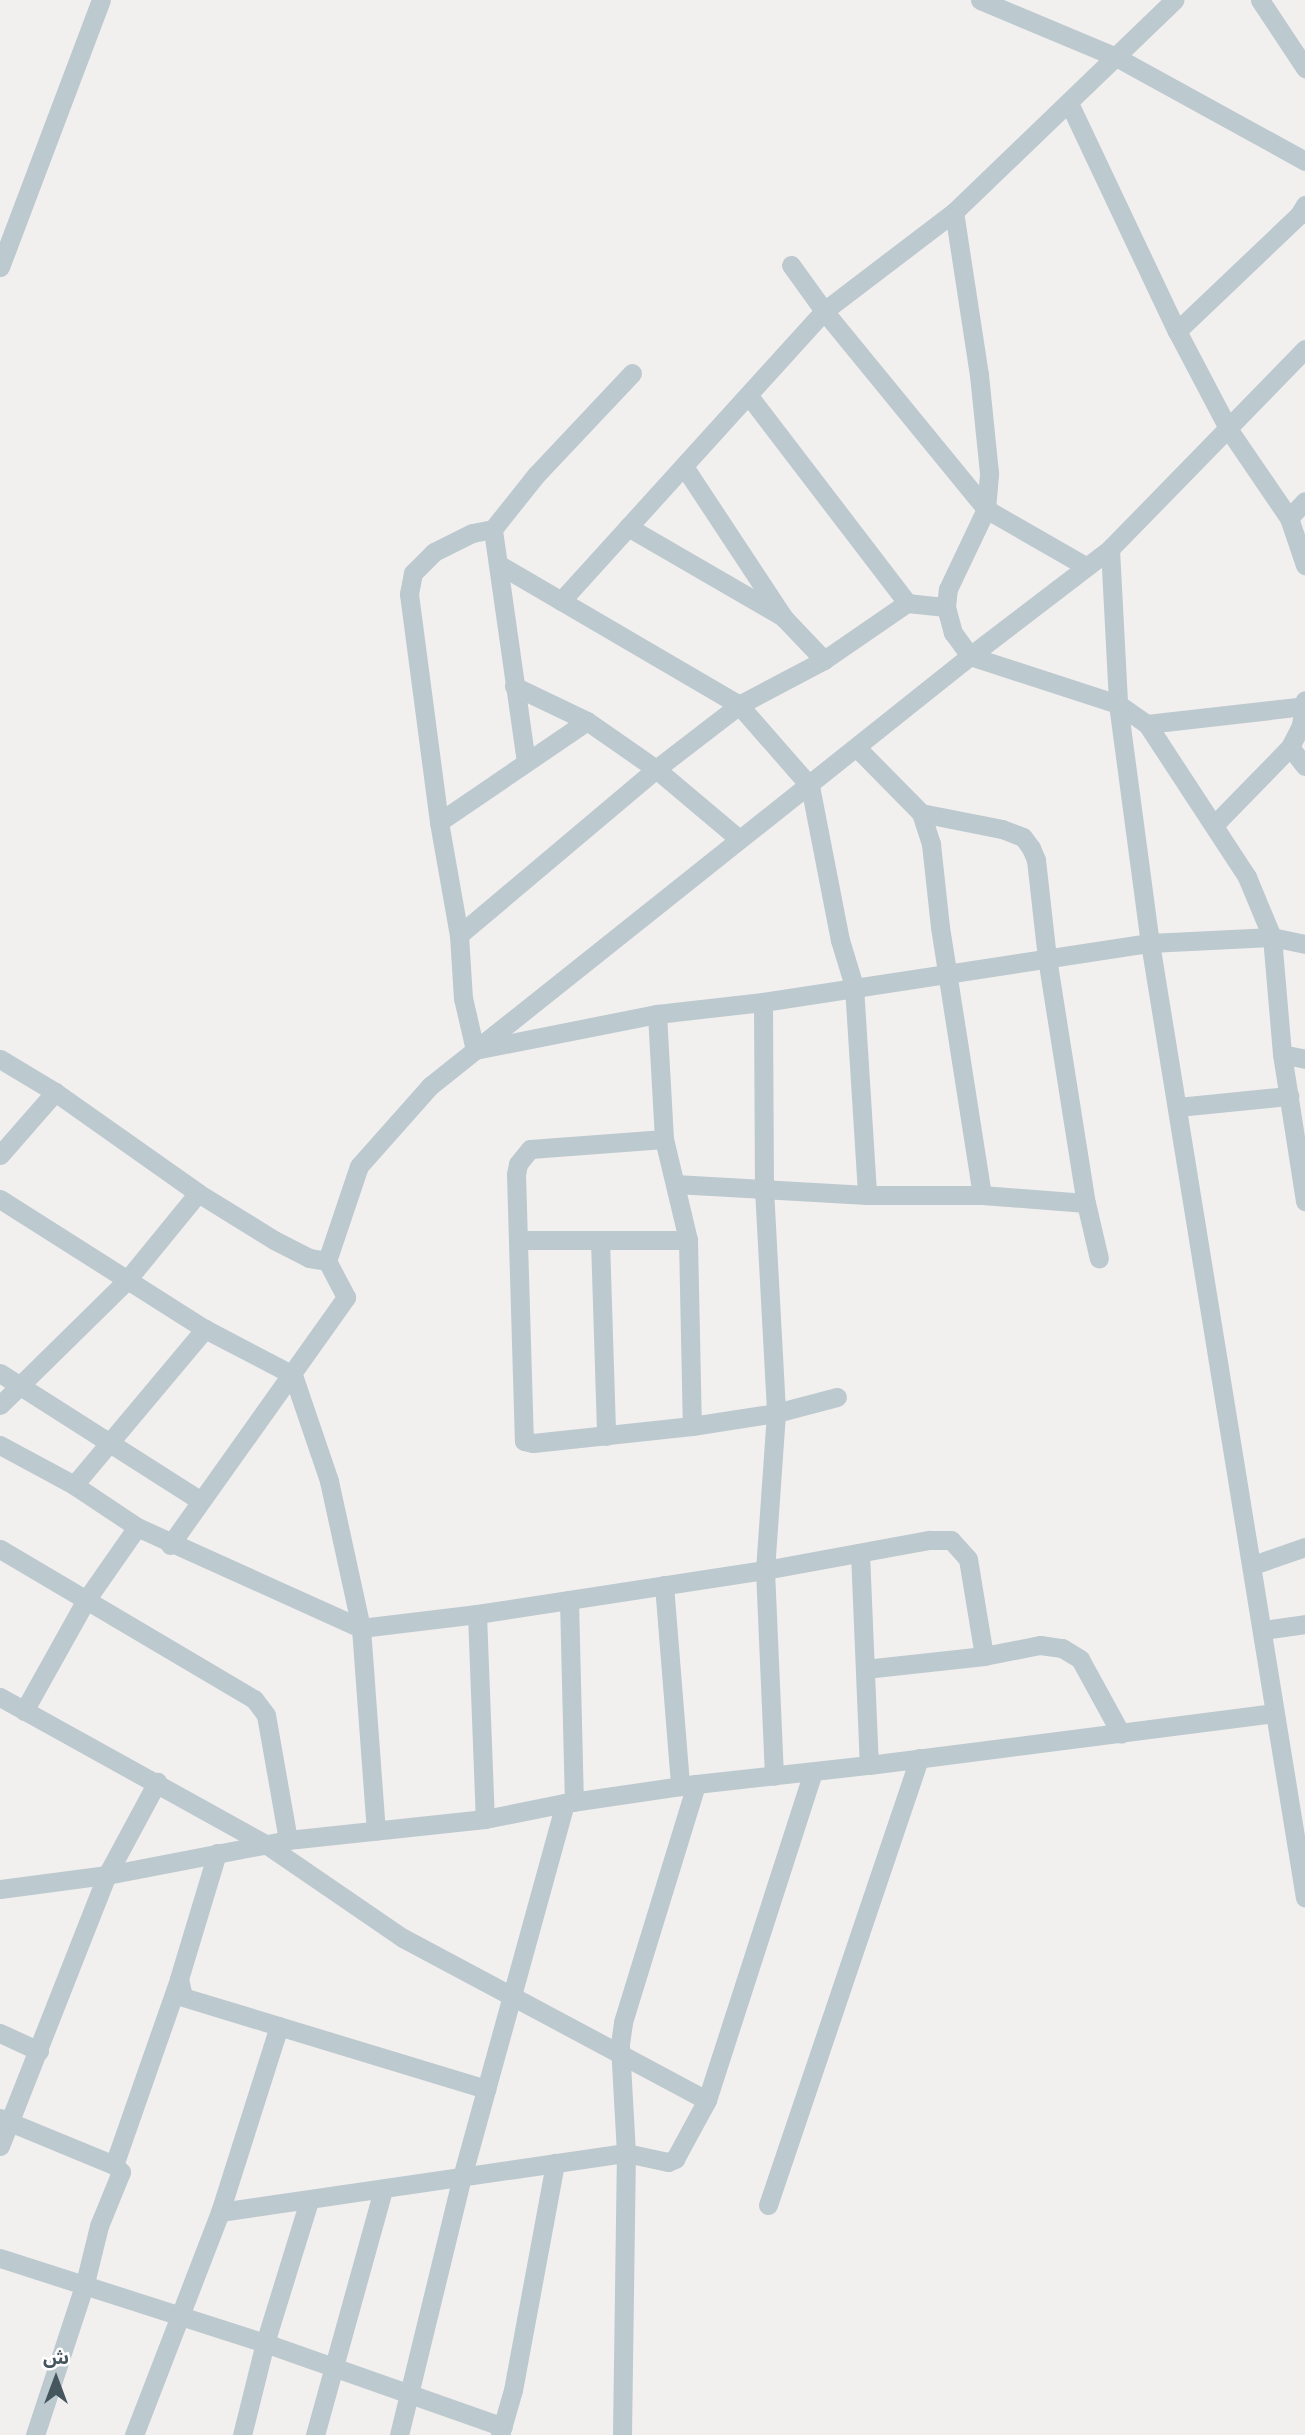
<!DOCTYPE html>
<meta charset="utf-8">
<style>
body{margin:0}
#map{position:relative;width:1305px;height:2435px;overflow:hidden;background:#f2efef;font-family:"DM Sans","Noto Sans Arabic",sans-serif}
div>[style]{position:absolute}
.street>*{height:19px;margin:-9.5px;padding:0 9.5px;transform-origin:9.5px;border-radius:9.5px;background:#bcc9cf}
span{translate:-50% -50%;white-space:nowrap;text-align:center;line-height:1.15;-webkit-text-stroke:7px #fff;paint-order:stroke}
.north{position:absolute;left:21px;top:2344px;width:70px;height:70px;-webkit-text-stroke:5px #fff;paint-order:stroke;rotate:0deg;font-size:19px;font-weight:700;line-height:28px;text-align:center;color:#46565e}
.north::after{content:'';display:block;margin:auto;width:24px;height:32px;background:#46565e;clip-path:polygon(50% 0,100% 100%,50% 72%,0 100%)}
</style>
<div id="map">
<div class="street">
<i style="left:980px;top:0;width:147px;rotate:22.7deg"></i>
<i style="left:1116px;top:57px;width:216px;rotate:28.8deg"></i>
<i style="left:1260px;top:0;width:82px;rotate:56.5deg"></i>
<i style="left:1069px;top:103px;width:252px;rotate:64.7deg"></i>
<i style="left:1177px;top:331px;width:112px;rotate:62.3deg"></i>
<i style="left:1229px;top:430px;width:107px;rotate:55.7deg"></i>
<i style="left:1289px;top:518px;width:50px;rotate:71.2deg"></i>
<i style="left:791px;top:265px;width:57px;rotate:54.3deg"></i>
<i style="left:824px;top:311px;width:256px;rotate:50.7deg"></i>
<i style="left:986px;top:509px;width:114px;rotate:29.9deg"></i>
<i style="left:0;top:267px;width:285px;rotate:-69.3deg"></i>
<i style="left:1177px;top:331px;width:168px;rotate:-43.6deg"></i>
<i style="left:1299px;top:215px;width:12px;rotate:-59deg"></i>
<i style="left:1305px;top:349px;width:279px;rotate:134.3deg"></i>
<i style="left:1110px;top:549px;width:176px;rotate:142.6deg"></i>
<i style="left:970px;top:656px;width:156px;rotate:18deg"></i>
<i style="left:1118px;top:704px;width:35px;rotate:35deg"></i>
<i style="left:1147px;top:724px;width:183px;rotate:56.8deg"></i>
<i style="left:1247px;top:877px;width:65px;rotate:67.4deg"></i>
<i style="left:1272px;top:937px;width:117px;rotate:85.1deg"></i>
<i style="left:1282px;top:1054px;width:149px;rotate:81.1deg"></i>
<i style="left:749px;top:396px;width:260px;rotate:52.6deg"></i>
<i style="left:907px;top:603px;width:39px;rotate:6deg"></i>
<i style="left:685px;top:468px;width:180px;rotate:56.6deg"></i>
<i style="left:784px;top:618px;width:58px;rotate:46.4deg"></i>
<i style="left:1289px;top:518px;width:23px;rotate:-47deg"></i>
<i style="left:628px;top:527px;width:176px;rotate:30.1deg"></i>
<i style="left:493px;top:529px;width:21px;rotate:169deg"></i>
<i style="left:472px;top:533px;width:42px;rotate:153.4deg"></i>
<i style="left:434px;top:552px;width:30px;rotate:135deg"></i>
<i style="left:413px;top:573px;width:21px;rotate:101deg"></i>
<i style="left:409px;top:594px;width:230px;rotate:82.5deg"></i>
<i style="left:439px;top:822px;width:115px;rotate:80deg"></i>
<i style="left:459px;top:935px;width:63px;rotate:86.4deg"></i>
<i style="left:463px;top:998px;width:53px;rotate:77deg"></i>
<i style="left:475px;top:1050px;width:186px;rotate:-11.2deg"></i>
<i style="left:657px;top:1014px;width:107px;rotate:-6.5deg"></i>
<i style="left:763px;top:1002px;width:391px;rotate:-8.7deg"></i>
<i style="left:1150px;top:943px;width:122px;rotate:-2.8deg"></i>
<i style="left:1272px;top:937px;width:34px;rotate:12deg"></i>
<i style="left:1110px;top:549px;width:155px;rotate:87deg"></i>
<i style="left:1118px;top:704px;width:241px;rotate:82.4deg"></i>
<i style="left:1150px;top:943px;width:967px;rotate:80.78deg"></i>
<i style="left:498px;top:564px;width:279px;rotate:30.3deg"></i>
<i style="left:739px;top:705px;width:108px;rotate:48.8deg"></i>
<i style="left:810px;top:786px;width:157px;rotate:79deg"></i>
<i style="left:840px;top:940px;width:48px;rotate:73.1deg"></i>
<i style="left:854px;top:986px;width:209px;rotate:86.4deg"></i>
<i style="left:561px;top:601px;width:391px;rotate:-47.8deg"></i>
<i style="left:824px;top:311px;width:163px;rotate:-37.3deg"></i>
<i style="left:954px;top:212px;width:306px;rotate:-43.9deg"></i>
<i style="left:514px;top:686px;width:81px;rotate:25.6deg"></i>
<i style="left:1147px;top:724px;width:158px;rotate:-6.5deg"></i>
<i style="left:1290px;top:747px;width:24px;rotate:52deg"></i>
<i style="left:857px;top:748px;width:91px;rotate:45.4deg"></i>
<i style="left:921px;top:813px;width:33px;rotate:72deg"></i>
<i style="left:931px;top:844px;width:83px;rotate:83.8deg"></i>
<i style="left:940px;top:927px;width:271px;rotate:81.1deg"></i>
<i style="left:982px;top:1195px;width:104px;rotate:4.4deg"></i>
<i style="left:526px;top:762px;width:235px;rotate:-98.1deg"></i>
<i style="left:493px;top:529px;width:69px;rotate:-51.5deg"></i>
<i style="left:536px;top:475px;width:140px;rotate:-46.7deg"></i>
<i style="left:921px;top:813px;width:83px;rotate:11.2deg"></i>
<i style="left:1002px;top:829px;width:22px;rotate:21deg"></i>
<i style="left:1023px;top:837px;width:14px;rotate:54deg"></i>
<i style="left:1031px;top:848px;width:13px;rotate:67deg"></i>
<i style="left:1036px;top:860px;width:99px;rotate:83.6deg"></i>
<i style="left:1047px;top:958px;width:248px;rotate:81deg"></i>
<i style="left:1086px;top:1203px;width:57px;rotate:76.9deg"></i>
<i style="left:439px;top:822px;width:179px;rotate:-34.3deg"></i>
<i style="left:587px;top:721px;width:84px;rotate:34.8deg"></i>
<i style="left:656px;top:769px;width:109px;rotate:40.1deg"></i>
<i style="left:1214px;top:825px;width:109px;rotate:-45.7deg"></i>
<i style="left:1290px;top:747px;width:25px;rotate:-63deg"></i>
<i style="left:1301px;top:725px;width:25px;rotate:-81deg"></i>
<i style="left:459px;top:935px;width:258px;rotate:-40.1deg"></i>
<i style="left:656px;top:769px;width:105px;rotate:-37.6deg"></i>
<i style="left:739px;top:705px;width:96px;rotate:-27.9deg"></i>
<i style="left:824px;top:660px;width:101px;rotate:-34.5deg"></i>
<i style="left:763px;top:1002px;width:187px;rotate:89.7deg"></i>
<i style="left:764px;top:1189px;width:224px;rotate:86.9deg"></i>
<i style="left:776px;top:1413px;width:157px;rotate:94deg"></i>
<i style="left:765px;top:1570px;width:206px;rotate:87.5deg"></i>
<i style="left:657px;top:1014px;width:125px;rotate:86.8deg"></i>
<i style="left:664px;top:1139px;width:104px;rotate:76.6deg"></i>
<i style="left:688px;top:1240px;width:186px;rotate:88.8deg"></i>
<i style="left:1282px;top:1054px;width:24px;rotate:12deg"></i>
<i style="left:0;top:1059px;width:64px;rotate:31deg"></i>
<i style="left:55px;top:1092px;width:175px;rotate:35.2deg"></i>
<i style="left:198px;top:1193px;width:89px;rotate:31.7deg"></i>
<i style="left:274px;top:1240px;width:39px;rotate:27deg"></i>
<i style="left:309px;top:1258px;width:18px;rotate:9deg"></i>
<i style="left:1178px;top:1107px;width:112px;rotate:-5.7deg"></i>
<i style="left:664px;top:1139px;width:134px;rotate:175.7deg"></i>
<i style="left:530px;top:1149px;width:19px;rotate:129deg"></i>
<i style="left:518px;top:1164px;width:10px;rotate:101deg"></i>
<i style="left:516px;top:1174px;width:267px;rotate:88.3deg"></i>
<i style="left:524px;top:1441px;width:9px;rotate:13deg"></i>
<i style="left:533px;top:1443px;width:160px;rotate:-6.1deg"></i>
<i style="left:692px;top:1426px;width:85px;rotate:-8.8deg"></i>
<i style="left:776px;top:1413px;width:63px;rotate:-14.7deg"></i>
<i style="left:0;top:1155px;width:84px;rotate:-48.9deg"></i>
<i style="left:675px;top:1184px;width:192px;rotate:3.3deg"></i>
<i style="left:867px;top:1195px;width:115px"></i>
<i style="left:0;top:1199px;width:243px;rotate:32.4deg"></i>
<i style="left:205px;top:1329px;width:99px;rotate:27.6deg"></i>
<i style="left:293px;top:1375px;width:112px;rotate:71.2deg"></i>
<i style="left:329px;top:1481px;width:150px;rotate:77.7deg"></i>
<i style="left:361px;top:1628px;width:203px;rotate:85.8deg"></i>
<i style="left:519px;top:1240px;width:169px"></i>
<i style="left:600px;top:1240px;width:196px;rotate:88.2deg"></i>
<i style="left:0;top:1373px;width:238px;rotate:32.5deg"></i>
<i style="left:0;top:1405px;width:178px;rotate:-44.5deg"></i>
<i style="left:127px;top:1280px;width:112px;rotate:-50.8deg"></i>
<i style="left:0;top:1445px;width:84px;rotate:28.4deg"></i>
<i style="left:74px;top:1485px;width:76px;rotate:33.7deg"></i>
<i style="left:137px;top:1527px;width:89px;rotate:124.9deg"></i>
<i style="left:86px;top:1600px;width:127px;rotate:119.2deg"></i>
<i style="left:74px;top:1485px;width:204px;rotate:-50deg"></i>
<i style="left:137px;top:1527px;width:246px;rotate:24.3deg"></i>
<i style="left:361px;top:1628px;width:117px;rotate:-6.9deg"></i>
<i style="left:477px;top:1614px;width:291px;rotate:-8.7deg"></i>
<i style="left:765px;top:1570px;width:167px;rotate:-10.4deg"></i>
<i style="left:929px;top:1540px;width:22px"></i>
<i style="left:951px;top:1540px;width:25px;rotate:48deg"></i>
<i style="left:968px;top:1559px;width:98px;rotate:80.6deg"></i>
<i style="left:170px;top:1545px;width:304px;rotate:-54.6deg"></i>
<i style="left:346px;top:1297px;width:41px;rotate:-117.8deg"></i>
<i style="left:327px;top:1261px;width:100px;rotate:-71.4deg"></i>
<i style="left:359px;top:1166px;width:107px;rotate:-48.4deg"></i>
<i style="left:430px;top:1086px;width:690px;rotate:-38.53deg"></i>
<i style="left:970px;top:656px;width:29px;rotate:-126deg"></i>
<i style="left:953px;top:633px;width:27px;rotate:-105deg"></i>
<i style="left:946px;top:607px;width:18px;rotate:-84deg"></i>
<i style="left:948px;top:589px;width:89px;rotate:-64.6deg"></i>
<i style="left:986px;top:509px;width:36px;rotate:-85deg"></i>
<i style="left:989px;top:473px;width:99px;rotate:-95.8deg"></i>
<i style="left:979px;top:375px;width:165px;rotate:-98.7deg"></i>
<i style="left:0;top:1549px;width:295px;rotate:30.6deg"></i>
<i style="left:254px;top:1699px;width:20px;rotate:53deg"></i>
<i style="left:266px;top:1715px;width:127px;rotate:80deg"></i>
<i style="left:860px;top:1553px;width:212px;rotate:87.6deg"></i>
<i style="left:1253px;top:1565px;width:55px;rotate:-19.1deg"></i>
<i style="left:664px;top:1585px;width:202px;rotate:85.4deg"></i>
<i style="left:569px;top:1600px;width:202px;rotate:88.6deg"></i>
<i style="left:477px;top:1614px;width:205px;rotate:87.8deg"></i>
<i style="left:1263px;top:1630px;width:42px;rotate:-8.1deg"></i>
<i style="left:865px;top:1669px;width:120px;rotate:-6.2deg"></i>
<i style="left:984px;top:1656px;width:57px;rotate:-11.1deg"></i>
<i style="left:1040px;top:1645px;width:22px;rotate:8deg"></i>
<i style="left:1062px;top:1648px;width:21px;rotate:31deg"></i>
<i style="left:1080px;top:1659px;width:85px;rotate:61.3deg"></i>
<i style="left:0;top:1697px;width:305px;rotate:29deg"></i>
<i style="left:267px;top:1845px;width:165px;rotate:34.4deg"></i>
<i style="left:403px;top:1938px;width:344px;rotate:28.1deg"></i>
<i style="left:217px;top:1853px;width:132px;rotate:106.8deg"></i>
<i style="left:179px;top:1979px;width:18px;rotate:77deg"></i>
<i style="left:183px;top:1997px;width:317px;rotate:16.9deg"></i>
<i style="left:0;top:1889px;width:108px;rotate:-7.5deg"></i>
<i style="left:107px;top:1875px;width:184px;rotate:-10.9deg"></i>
<i style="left:288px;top:1840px;width:198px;rotate:-6.1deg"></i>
<i style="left:485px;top:1819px;width:82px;rotate:-11.3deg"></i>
<i style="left:565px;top:1803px;width:132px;rotate:-8.3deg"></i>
<i style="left:696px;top:1784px;width:174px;rotate:-6.3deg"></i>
<i style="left:869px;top:1765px;width:407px;rotate:-7.3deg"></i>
<i style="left:0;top:2033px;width:43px;rotate:24.8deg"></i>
<i style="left:0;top:2118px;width:123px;rotate:22.4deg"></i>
<i style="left:114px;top:2165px;width:10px;rotate:45deg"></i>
<i style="left:121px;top:2172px;width:58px;rotate:112.2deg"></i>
<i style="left:99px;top:2226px;width:59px;rotate:103.8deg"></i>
<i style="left:85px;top:2283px;width:160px;rotate:108.2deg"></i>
<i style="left:0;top:2146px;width:291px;rotate:-68.5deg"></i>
<i style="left:107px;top:1875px;width:106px;rotate:-61.7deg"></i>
<i style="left:114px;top:2165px;width:197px;rotate:-70.7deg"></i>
<i style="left:768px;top:2205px;width:472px;rotate:-71.3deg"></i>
<i style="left:220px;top:2212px;width:410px;rotate:-8.3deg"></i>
<i style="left:626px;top:2153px;width:43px;rotate:12.1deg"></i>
<i style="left:668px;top:2162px;width:8px;rotate:-23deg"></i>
<i style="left:675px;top:2159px;width:67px;rotate:-61.5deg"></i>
<i style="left:707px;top:2100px;width:345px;rotate:-72.1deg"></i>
<i style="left:0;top:2258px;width:278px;rotate:17.8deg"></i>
<i style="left:265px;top:2343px;width:252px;rotate:19.4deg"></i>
<i style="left:134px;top:2435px;width:239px;rotate:-68.9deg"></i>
<i style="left:220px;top:2212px;width:195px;rotate:-72.4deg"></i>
<i style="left:242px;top:2435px;width:95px;rotate:-76deg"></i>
<i style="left:265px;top:2343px;width:149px;rotate:-72.8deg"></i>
<i style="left:315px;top:2435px;width:254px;rotate:-74.5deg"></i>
<i style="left:399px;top:2435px;width:266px;rotate:-76.3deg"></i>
<i style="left:462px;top:2177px;width:388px;rotate:-74.6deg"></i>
<i style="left:500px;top:2435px;width:47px;rotate:-73.9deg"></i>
<i style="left:513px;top:2390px;width:231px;rotate:-79.5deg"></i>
<i style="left:622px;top:2435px;width:282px;rotate:-89.2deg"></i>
<i style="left:626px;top:2153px;width:109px;rotate:-93.2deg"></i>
<i style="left:620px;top:2044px;width:22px;rotate:-82deg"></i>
<i style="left:623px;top:2022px;width:249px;rotate:-72.9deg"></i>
</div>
<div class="north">ش</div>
</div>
